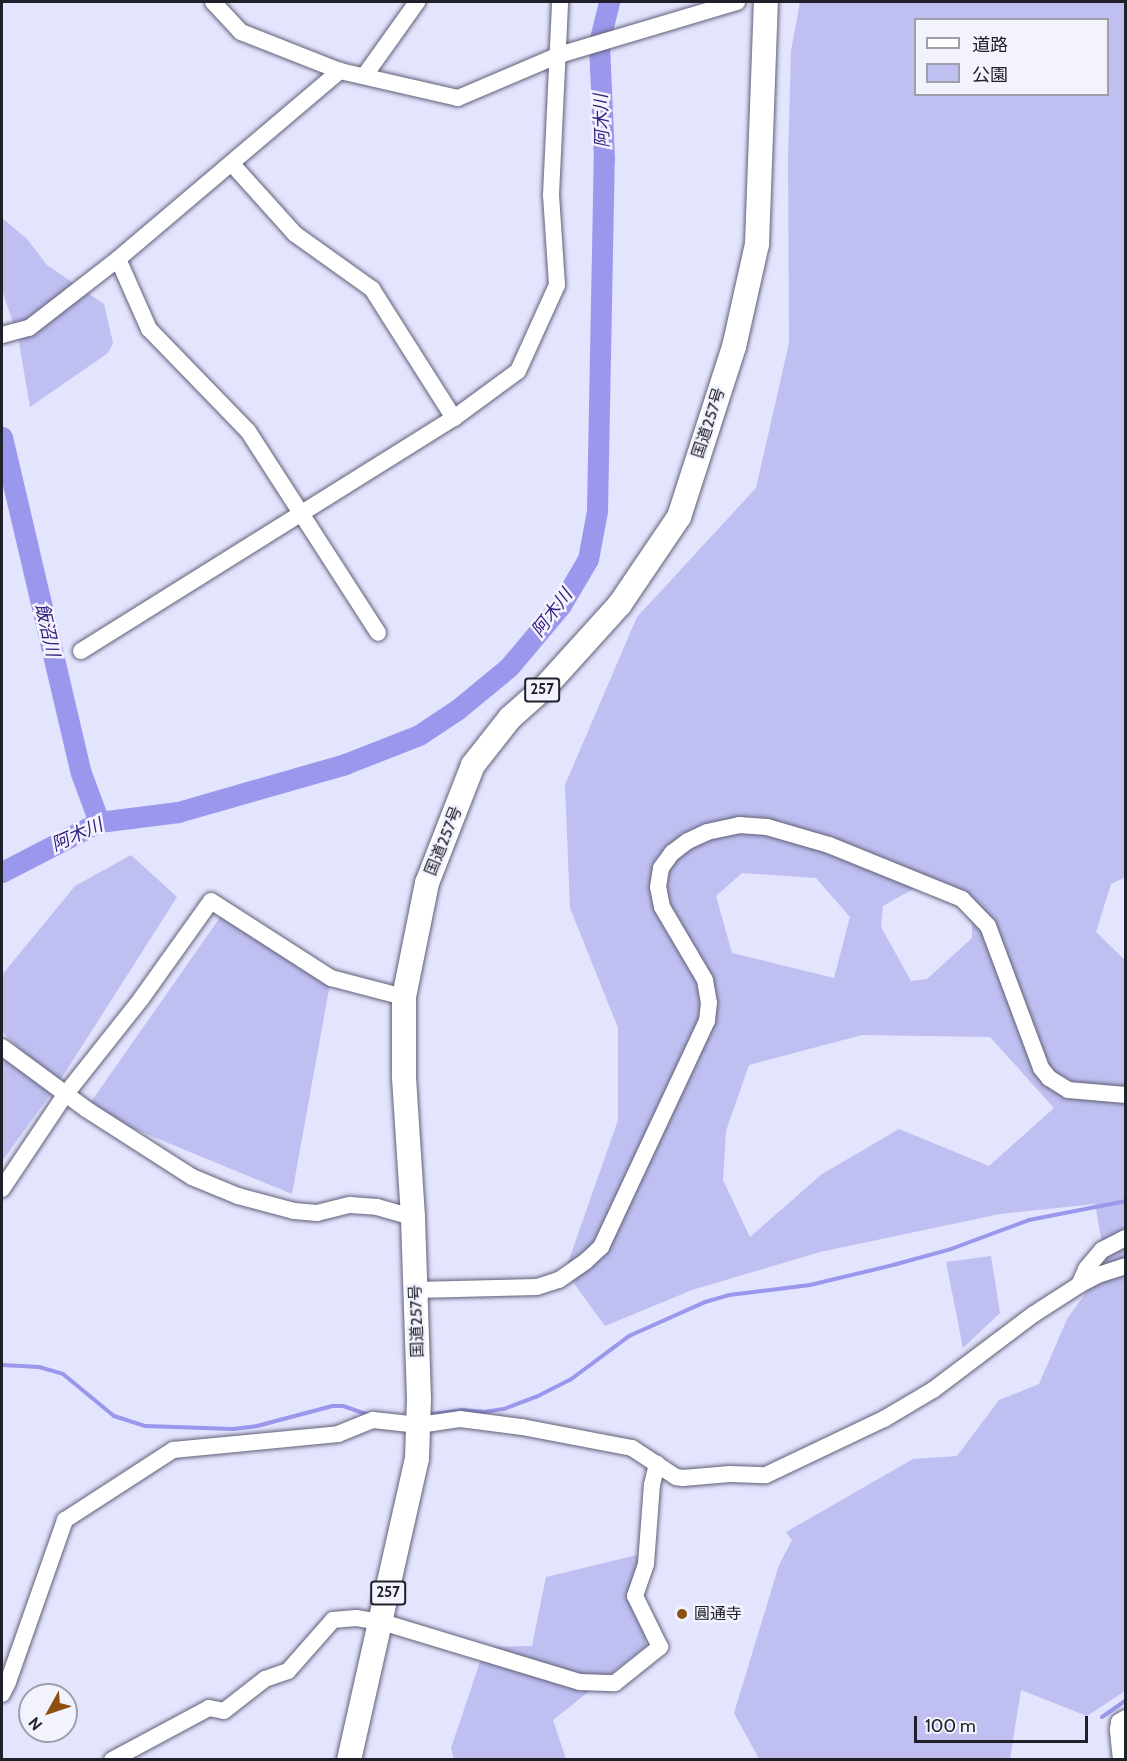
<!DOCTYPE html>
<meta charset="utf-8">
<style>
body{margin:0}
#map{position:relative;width:1127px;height:1761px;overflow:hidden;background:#e3e4fe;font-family:Cabin,"Noto Sans JP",sans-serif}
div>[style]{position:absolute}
.green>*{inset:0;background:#bfbff1}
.stream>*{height:4px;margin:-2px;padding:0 2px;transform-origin:2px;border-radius:2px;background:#9a97ec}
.river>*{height:21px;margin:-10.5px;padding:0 10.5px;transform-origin:10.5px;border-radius:10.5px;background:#9a97ec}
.roads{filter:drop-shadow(0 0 2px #606077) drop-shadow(0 0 2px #606077)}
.minor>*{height:16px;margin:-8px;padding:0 8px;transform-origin:8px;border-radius:8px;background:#fff}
.highway>*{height:24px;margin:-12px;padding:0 12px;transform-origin:12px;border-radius:12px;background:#fff}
.dots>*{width:16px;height:16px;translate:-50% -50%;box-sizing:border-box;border:3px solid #f2f3fd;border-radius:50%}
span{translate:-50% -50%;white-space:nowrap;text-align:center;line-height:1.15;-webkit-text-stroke:5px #f2f3fd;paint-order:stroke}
.shield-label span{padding:2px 4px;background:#f2f3fd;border:2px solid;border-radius:4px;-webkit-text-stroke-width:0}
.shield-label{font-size:15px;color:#20202a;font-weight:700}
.street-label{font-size:16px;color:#20202a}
.poi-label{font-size:16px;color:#20202a}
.left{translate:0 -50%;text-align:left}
.water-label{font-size:18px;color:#352082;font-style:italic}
.frame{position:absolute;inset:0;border:3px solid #20202a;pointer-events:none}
.legend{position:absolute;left:914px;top:18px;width:195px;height:78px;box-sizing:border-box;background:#f2f3fd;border:2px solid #9e9fa9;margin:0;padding:8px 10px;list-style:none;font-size:18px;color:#20202a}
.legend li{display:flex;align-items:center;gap:12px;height:30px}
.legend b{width:30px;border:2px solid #9e9fa9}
.north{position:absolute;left:18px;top:1683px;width:60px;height:60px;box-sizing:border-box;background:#f2f3fd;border:2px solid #9e9fa9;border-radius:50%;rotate:230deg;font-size:16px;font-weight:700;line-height:24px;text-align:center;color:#20202a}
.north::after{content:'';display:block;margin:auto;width:21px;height:27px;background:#8e5111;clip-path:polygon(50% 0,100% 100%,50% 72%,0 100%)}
.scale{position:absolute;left:914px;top:1716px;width:174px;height:27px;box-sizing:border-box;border:3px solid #20202a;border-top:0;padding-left:8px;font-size:18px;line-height:21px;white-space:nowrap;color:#20202a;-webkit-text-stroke:4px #f2f3fd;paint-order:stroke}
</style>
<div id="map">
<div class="green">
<i style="clip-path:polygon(evenodd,800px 2px,1125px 2px,1126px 877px,1111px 884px,1096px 932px,1126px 961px,1125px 1691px,1087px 1716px,1021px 1690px,1010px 1759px,759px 1759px,734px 1713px,779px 1565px,792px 1540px,786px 1532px,913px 1459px,957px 1456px,999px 1400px,1039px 1384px,1067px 1319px,1106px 1265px,1095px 1204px,1000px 1214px,820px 1252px,692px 1290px,605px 1326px,565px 1271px,618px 1120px,618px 1028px,570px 908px,565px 785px,637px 617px,756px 488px,789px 343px,788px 158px,791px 51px,800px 2px,916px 20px,1108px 20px,1108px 94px,916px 94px,916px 20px,800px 2px,742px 873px,816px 878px,850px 917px,834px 978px,732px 953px,716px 896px,742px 873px,800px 2px,922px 884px,940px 887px,972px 922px,972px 938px,927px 979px,911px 981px,881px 927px,883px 906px,922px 884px,800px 2px,862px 1035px,990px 1037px,1054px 1108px,989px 1166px,899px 1129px,822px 1174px,750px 1237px,723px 1180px,726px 1131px,749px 1065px,862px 1035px)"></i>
<i style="clip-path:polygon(2px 218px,27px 239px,47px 265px,104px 304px,113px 343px,108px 353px,30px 407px,18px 337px,2px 290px)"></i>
<i style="clip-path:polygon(131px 855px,177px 897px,56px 1087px,2px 1161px,2px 1054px,53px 1084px,2px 1031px,2px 975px,75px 886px)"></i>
<i style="clip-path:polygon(221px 916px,331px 978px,292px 1194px,86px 1109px)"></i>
<i style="clip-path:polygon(991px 1256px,1000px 1313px,963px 1348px,946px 1262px)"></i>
<i style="clip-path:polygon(637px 1555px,646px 1646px,553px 1720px,566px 1759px,454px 1759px,451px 1748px,485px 1647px,532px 1646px,546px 1577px)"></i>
</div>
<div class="stream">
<i style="left:2px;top:1365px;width:37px;rotate:3deg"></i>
<i style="left:39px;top:1367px;width:25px;rotate:16deg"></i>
<i style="left:63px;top:1374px;width:66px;rotate:39.5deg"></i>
<i style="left:114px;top:1416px;width:33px;rotate:18deg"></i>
<i style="left:145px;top:1426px;width:88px;rotate:2deg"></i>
<i style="left:233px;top:1429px;width:24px;rotate:-7deg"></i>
<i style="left:257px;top:1426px;width:78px;rotate:-14.9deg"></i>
<i style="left:332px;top:1406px;width:11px"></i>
<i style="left:343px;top:1406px;width:28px;rotate:19deg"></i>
<i style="left:427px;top:1415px;width:35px;rotate:-8deg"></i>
<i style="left:462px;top:1410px;width:22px;rotate:5deg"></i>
<i style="left:484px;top:1412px;width:20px;rotate:-9deg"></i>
<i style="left:504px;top:1409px;width:34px;rotate:-21deg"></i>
<i style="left:536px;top:1397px;width:38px;rotate:-27deg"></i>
<i style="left:570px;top:1380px;width:74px;rotate:-36.7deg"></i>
<i style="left:629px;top:1336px;width:83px;rotate:-24.1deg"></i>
<i style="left:705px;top:1302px;width:25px;rotate:-16deg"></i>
<i style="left:729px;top:1295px;width:82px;rotate:-7deg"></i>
<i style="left:810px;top:1285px;width:85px;rotate:-13.5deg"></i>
<i style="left:893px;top:1265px;width:60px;rotate:-15.4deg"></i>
<i style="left:951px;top:1249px;width:83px;rotate:-20.4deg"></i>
<i style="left:1029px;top:1220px;width:99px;rotate:-11.1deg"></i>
<i style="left:1102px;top:1717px;width:29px;rotate:-35deg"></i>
</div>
<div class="river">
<i style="left:2px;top:437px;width:345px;rotate:76.8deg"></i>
<i style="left:81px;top:773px;width:52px;rotate:69.8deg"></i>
<i style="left:2px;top:872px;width:109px;rotate:-27.3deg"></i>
<i style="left:99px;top:822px;width:80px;rotate:-7.2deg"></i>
<i style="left:178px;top:812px;width:174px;rotate:-16deg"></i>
<i style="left:345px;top:764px;width:79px;rotate:-21.4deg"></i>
<i style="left:419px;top:735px;width:47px;rotate:-33.7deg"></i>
<i style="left:458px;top:709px;width:66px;rotate:-39.5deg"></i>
<i style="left:509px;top:667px;width:81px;rotate:-50deg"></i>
<i style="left:561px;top:605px;width:53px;rotate:-59.6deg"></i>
<i style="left:588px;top:559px;width:49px;rotate:-79.4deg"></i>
<i style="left:597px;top:511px;width:352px;rotate:-88.9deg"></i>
<i style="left:604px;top:159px;width:116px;rotate:-92.5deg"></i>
<i style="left:599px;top:43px;width:42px;rotate:-76.3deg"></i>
</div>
<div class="roads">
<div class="minor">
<i style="left:213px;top:2px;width:41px;rotate:47deg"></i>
<i style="left:241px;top:32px;width:106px;rotate:21.5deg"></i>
<i style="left:340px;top:71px;width:121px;rotate:12.9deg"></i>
<i style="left:458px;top:98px;width:110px;rotate:-23.1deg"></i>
<i style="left:559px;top:55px;width:186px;rotate:-16.6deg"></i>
<i style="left:365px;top:75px;width:90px;rotate:-54.5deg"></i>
<i style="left:232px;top:164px;width:94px;rotate:48deg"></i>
<i style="left:295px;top:234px;width:95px;rotate:35.5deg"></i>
<i style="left:372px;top:289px;width:153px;rotate:57.6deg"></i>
<i style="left:118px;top:259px;width:77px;rotate:66.1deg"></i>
<i style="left:149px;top:329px;width:142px;rotate:45.9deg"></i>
<i style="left:248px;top:431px;width:240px;rotate:57.2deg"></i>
<i style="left:2px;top:335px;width:28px;rotate:-15deg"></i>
<i style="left:29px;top:328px;width:113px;rotate:-37.8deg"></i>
<i style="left:118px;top:259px;width:291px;rotate:-40.3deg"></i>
<i style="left:81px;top:651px;width:440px;rotate:-32deg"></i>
<i style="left:454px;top:418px;width:79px;rotate:-36.3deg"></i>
<i style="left:518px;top:371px;width:94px;rotate:-65.6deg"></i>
<i style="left:557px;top:285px;width:90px;rotate:-93.8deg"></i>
<i style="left:551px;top:195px;width:193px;rotate:-87.3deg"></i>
<i style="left:2px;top:1047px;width:104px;rotate:36.4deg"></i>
<i style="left:86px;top:1109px;width:126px;rotate:32.7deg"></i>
<i style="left:192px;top:1177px;width:50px;rotate:22.4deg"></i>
<i style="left:238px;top:1196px;width:58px;rotate:15deg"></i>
<i style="left:294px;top:1211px;width:23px;rotate:5deg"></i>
<i style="left:317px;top:1213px;width:34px;rotate:-14deg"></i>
<i style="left:350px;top:1205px;width:27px;rotate:4deg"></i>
<i style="left:377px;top:1207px;width:37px;rotate:16deg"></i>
<i style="left:2px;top:1189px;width:113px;rotate:-56.2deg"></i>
<i style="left:65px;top:1095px;width:122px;rotate:-51.6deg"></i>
<i style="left:141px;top:999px;width:120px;rotate:-54.5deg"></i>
<i style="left:211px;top:901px;width:143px;rotate:32.7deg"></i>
<i style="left:331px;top:978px;width:75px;rotate:14.6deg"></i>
<i style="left:1079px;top:1285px;width:17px;rotate:-66deg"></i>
<i style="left:1086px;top:1269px;width:25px;rotate:-50deg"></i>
<i style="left:1102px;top:1250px;width:27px;rotate:-27deg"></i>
<i style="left:416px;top:1290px;width:121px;rotate:-1.4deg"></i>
<i style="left:537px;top:1287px;width:23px;rotate:-18deg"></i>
<i style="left:559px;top:1280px;width:33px;rotate:-35deg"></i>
<i style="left:586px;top:1261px;width:21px;rotate:-43deg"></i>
<i style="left:601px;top:1247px;width:250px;rotate:-64.9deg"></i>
<i style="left:707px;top:1021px;width:18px;rotate:-84deg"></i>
<i style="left:709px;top:1003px;width:23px;rotate:-100deg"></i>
<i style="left:705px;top:980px;width:85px;rotate:-120.5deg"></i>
<i style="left:662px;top:907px;width:20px;rotate:-101deg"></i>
<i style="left:658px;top:887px;width:19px;rotate:-81deg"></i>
<i style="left:661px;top:868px;width:19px;rotate:-54deg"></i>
<i style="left:672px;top:853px;width:20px;rotate:-37deg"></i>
<i style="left:688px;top:841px;width:21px;rotate:-25deg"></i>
<i style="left:707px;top:832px;width:33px;rotate:-12deg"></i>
<i style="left:739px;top:825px;width:28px;rotate:4deg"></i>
<i style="left:767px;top:827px;width:65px;rotate:16.2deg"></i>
<i style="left:829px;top:845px;width:144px;rotate:22.1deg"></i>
<i style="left:962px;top:899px;width:37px;rotate:46deg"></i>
<i style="left:988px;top:926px;width:152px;rotate:69.5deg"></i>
<i style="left:1041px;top:1068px;width:13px;rotate:51deg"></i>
<i style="left:1049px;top:1078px;width:22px;rotate:32deg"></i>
<i style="left:1068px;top:1090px;width:58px;rotate:4.9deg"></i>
<i style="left:2px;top:1694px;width:13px;rotate:-63deg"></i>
<i style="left:8px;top:1682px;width:172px;rotate:-70.6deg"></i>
<i style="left:65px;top:1520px;width:129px;rotate:-32.9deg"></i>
<i style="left:173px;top:1450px;width:166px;rotate:-5.5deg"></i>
<i style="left:338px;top:1434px;width:38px;rotate:-22deg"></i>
<i style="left:373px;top:1420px;width:46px;rotate:6.2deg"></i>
<i style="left:419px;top:1425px;width:41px;rotate:-8.3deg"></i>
<i style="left:460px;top:1419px;width:63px;rotate:7.4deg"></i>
<i style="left:522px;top:1427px;width:112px;rotate:10.8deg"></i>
<i style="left:632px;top:1448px;width:53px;rotate:33.4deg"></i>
<i style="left:676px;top:1477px;width:7px;rotate:8deg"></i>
<i style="left:683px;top:1478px;width:47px;rotate:-4.9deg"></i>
<i style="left:730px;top:1474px;width:36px;rotate:2deg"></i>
<i style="left:766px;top:1475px;width:131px;rotate:-25.4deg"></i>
<i style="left:884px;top:1419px;width:57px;rotate:-30.6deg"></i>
<i style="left:933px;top:1390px;width:126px;rotate:-37deg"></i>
<i style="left:1034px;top:1314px;width:54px;rotate:-32.8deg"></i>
<i style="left:1079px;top:1285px;width:21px;rotate:-28deg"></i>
<i style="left:1098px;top:1275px;width:29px;rotate:-18deg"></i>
<i style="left:112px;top:1760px;width:110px;rotate:-28.2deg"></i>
<i style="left:209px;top:1708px;width:15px;rotate:11deg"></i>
<i style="left:224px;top:1711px;width:52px;rotate:-38deg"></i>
<i style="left:265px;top:1679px;width:24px;rotate:-19deg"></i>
<i style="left:288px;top:1671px;width:68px;rotate:-48.6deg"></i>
<i style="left:333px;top:1620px;width:23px;rotate:-5deg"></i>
<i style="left:356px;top:1618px;width:26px;rotate:9deg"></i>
<i style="left:382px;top:1622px;width:207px;rotate:16.9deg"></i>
<i style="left:580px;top:1682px;width:35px;rotate:2deg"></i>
<i style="left:615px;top:1683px;width:58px;rotate:-38.7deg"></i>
<i style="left:660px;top:1647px;width:57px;rotate:-116.1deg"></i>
<i style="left:635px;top:1596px;width:34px;rotate:-71deg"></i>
<i style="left:646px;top:1564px;width:79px;rotate:-85.7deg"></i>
<i style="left:652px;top:1485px;width:22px;rotate:-77deg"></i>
<i style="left:1121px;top:1760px;width:31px;rotate:-96deg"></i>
<i style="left:1118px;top:1729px;width:7px;rotate:-82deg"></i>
<i style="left:1119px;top:1722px;width:8px;rotate:-30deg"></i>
</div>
<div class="highway">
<i style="left:349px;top:1760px;width:309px;rotate:-77.3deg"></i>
<i style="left:417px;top:1459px;width:60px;rotate:-88.1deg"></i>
<i style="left:419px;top:1399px;width:182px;rotate:-91.9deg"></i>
<i style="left:413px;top:1217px;width:141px;rotate:-93.7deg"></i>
<i style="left:404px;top:1076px;width:79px;rotate:-90deg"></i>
<i style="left:404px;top:997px;width:116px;rotate:-78.6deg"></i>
<i style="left:427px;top:883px;width:127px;rotate:-68.7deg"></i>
<i style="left:473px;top:765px;width:60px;rotate:-51.8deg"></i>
<i style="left:510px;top:718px;width:48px;rotate:-41.6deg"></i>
<i style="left:546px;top:686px;width:110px;rotate:-47.9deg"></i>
<i style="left:620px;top:604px;width:105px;rotate:-55.9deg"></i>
<i style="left:679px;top:517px;width:179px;rotate:-72.1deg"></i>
<i style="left:734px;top:347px;width:106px;rotate:-77.4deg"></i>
<i style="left:757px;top:244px;width:242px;rotate:-87.9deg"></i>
</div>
</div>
<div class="dots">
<i style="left:682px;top:1614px;background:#8e5111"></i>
</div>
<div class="shield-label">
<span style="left:542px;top:690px">257</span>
<span style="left:388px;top:1593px">257</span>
</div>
<div class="street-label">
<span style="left:709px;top:423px;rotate:-72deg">国道257号</span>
<span style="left:444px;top:841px;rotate:-68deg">国道257号</span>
<span style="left:417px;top:1321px;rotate:-92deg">国道257号</span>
</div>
<div class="poi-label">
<span class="left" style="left:694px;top:1614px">圓通寺</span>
</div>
<div class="water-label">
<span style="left:602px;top:121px;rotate:-92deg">阿木川</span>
<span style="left:552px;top:613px;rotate:-53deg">阿木川</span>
<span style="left:47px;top:630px;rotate:77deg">飯沼川</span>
<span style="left:77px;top:835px;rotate:-24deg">阿木川</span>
</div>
<div class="frame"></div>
<ul class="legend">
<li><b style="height:8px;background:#fff"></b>道路</li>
<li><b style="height:16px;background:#bfbff1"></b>公園</li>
</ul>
<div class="north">N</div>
<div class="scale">100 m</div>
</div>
